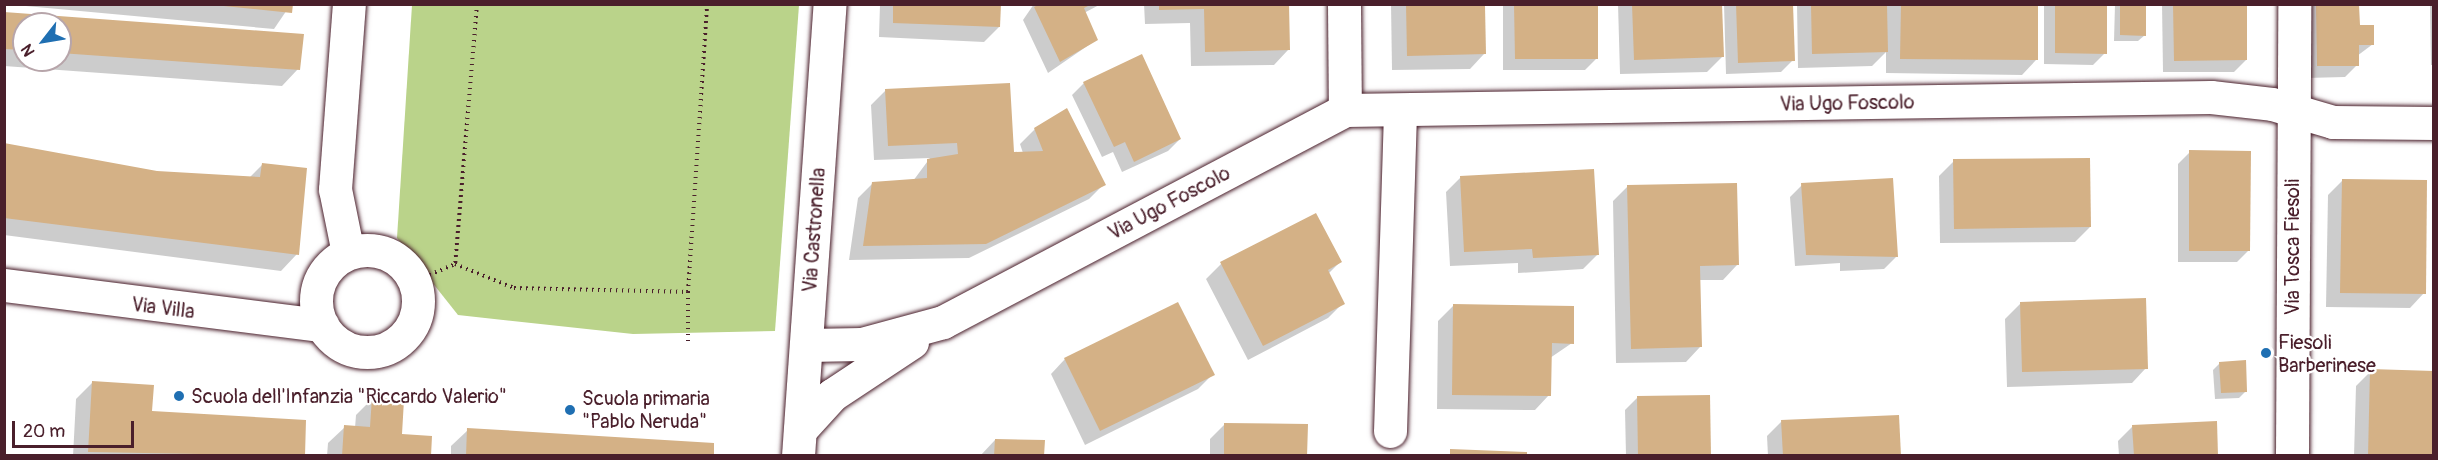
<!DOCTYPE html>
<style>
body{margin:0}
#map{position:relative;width:2438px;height:460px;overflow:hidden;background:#fff;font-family:Pangolin,sans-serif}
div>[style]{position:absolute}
.green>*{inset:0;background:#bad38a}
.shadow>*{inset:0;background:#0003}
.building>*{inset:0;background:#d4b186}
.path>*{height:4px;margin-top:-2px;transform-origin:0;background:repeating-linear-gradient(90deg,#4a1f2b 0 1.5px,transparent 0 6px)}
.roads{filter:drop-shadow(0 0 2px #4a1f2b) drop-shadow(0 0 2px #4a1f2b)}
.street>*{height:33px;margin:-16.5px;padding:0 16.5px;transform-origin:16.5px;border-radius:16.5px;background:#fff}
.street>.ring{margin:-16.5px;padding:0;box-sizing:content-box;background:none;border:33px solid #fff;border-radius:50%}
.dots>*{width:16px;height:16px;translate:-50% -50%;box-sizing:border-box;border:3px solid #fff;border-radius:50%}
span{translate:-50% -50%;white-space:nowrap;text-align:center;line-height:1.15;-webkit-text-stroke:4.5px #fff;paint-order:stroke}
.street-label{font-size:20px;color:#4a1f2b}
.poi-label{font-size:20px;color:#4a1f2b}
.left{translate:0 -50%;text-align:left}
.frame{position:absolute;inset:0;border:6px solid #4a1f2b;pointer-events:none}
.north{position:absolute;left:12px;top:12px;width:60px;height:60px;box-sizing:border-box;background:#fff;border:2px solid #b7a5aa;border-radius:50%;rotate:239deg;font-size:16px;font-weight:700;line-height:24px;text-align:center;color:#4a1f2b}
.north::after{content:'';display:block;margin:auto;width:21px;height:27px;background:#1f6fb2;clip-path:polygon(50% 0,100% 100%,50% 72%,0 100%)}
.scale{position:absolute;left:12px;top:421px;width:122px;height:27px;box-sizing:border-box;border:3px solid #4a1f2b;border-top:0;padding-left:8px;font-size:18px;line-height:21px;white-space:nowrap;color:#4a1f2b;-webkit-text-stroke:4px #fff;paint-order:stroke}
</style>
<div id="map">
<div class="green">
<i style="clip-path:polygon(412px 5px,799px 5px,775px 331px,633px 334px,458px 315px,397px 238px)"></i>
</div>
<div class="shadow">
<i style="clip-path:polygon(4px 4px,291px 4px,274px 29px)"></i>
<i style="clip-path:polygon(880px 4px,1000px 4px,999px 27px,984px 42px,879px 37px)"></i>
<i style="clip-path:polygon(1034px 4px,1101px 4px,1084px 13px,1096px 40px,1048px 73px,1023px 20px)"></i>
<i style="clip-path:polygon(1144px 4px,1287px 4px,1288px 50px,1274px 65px,1191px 66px,1190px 23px,1145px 24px)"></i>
<i style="clip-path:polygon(1391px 4px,1456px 4px,1484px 54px,1470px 69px,1392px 70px)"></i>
<i style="clip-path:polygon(1503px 4px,1596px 4px,1597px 58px,1585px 70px,1503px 70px)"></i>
<i style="clip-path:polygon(1618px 4px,1720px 4px,1722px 57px,1707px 72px,1620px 74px)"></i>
<i style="clip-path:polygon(1724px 4px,1791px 4px,1793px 60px,1781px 72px,1726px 74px)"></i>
<i style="clip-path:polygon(1797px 4px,2037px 4px,2036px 60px,2022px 75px,1886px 73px,1886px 52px,1872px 66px,1798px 68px)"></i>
<i style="clip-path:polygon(2044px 4px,2106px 4px,2105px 53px,2093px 65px,2044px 64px)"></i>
<i style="clip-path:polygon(2115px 4px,2145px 4px,2145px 35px,2138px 41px,2114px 41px)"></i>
<i style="clip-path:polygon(2162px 4px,2245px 4px,2246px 60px,2234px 72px,2163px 72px)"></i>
<i style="clip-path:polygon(2305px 4px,2358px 4px,2358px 26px,2373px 44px,2357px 56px,2357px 65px,2345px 77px,2306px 78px)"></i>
<i style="clip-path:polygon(2430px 4px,2434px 4px,2434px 65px,2431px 65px)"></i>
<i style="clip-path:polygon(evenodd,4px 13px,298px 69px,282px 86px,4px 66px,4px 13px,24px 24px,60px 24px,60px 60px,24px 60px,24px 24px)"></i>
<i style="clip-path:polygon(1084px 83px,1180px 139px,1168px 151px,1122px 172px,1113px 152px,1102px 157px,1072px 95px)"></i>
<i style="clip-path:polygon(886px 90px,1013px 153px,1023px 153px,1020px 144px,1035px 129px,1104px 184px,1089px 199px,969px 258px,849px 260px,858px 198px,873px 183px,913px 181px,930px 158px,874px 160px,871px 105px)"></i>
<i style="clip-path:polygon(4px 145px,157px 172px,250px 177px,262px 165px,297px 254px,281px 271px,4px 235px)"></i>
<i style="clip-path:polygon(2190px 152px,2249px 250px,2237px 262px,2178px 262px,2178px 164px)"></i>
<i style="clip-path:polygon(1954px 161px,2090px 227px,2075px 242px,1940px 243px,1939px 176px)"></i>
<i style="clip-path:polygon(1461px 177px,1598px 254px,1583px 269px,1518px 273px,1518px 263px,1450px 266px,1446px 192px)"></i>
<i style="clip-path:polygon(2343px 180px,2424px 293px,2410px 308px,2326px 307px,2328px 195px)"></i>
<i style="clip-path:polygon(1802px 185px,1896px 257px,1884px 269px,1840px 271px,1840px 263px,1795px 266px,1790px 197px)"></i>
<i style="clip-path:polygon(1628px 186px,1737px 265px,1723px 280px,1699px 280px,1700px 347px,1686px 362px,1616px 363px,1613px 201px)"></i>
<i style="clip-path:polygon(1340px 262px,1328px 274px,1343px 303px,1328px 318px,1248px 360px,1206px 279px,1221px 264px)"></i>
<i style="clip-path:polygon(2020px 304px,2146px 368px,2132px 383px,2007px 387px,2005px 319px)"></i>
<i style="clip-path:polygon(1453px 306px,1572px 343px,1550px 358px,1549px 395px,1535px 410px,1437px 409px,1438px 321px)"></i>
<i style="clip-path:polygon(1065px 359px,1213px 374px,1198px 389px,1085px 445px,1051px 374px)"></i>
<i style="clip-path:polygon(2220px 363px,2246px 391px,2239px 398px,2215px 399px,2213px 370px)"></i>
<i style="clip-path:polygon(2371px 371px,2434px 456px,2354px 456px,2356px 386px)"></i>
<i style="clip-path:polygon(92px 383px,151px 413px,304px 456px,73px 456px,76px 399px)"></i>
<i style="clip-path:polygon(1637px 398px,1709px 456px,1626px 456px,1625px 410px)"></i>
<i style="clip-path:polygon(372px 399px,400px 435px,430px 456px,327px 456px,328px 443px,345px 427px,355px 428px,356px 415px)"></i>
<i style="clip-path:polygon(1782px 421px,1900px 456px,1768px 456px,1767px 436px)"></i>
<i style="clip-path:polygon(1225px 424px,1306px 456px,1210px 456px,1210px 439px)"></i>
<i style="clip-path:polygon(2133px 426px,2217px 456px,2119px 456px,2118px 441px)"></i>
<i style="clip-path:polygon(468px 430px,712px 456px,451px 456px,451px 446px)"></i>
<i style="clip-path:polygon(995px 440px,1043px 456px,980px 456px)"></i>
</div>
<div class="building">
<i style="clip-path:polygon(204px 4px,293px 4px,292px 13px)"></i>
<i style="clip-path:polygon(893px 4px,1001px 4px,1000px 27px,893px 23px)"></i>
<i style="clip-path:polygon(1040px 4px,1092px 4px,1084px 8px,1098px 40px,1060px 62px,1034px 7px)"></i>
<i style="clip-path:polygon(1159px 4px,1289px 4px,1290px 50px,1205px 52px,1204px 9px,1159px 10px)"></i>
<i style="clip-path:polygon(1406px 4px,1485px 6px,1486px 54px,1407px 56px)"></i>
<i style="clip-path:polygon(1514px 4px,1598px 4px,1598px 59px,1515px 59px)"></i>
<i style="clip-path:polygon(1632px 4px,1722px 4px,1724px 57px,1634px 60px)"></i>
<i style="clip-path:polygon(1736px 4px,1793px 4px,1795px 61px,1738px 63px)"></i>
<i style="clip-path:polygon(1901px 4px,2038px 4px,2038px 60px,1900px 59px)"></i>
<i style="clip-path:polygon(2055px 4px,2107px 4px,2107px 54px,2055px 53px)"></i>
<i style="clip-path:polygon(2120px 4px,2146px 4px,2146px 36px,2120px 35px)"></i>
<i style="clip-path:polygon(2173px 4px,2247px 4px,2247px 60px,2174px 61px)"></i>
<i style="clip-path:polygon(1811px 5px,1887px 5px,1888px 52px,1812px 54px)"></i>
<i style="clip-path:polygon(2316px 5px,2359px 5px,2360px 25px,2374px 25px,2374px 45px,2359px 45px,2359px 66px,2317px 66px)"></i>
<i style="clip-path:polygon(4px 12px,304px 34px,300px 70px,60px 53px,60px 24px,24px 24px,24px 50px,4px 49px)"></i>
<i style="clip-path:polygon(1142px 54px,1181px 139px,1134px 162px,1125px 142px,1114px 147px,1083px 82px)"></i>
<i style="clip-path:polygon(1010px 83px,1014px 152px,1043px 151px,1034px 128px,1067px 108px,1106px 185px,986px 244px,863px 246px,872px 182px,927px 178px,927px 159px,958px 154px,957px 143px,888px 146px,885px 89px)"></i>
<i style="clip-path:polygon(4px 143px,157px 171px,260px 177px,262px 163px,307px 168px,299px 255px,4px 218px)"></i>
<i style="clip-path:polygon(2189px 150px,2251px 151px,2250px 251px,2189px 251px)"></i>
<i style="clip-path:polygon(2090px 158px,2091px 227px,1954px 229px,1953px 159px)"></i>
<i style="clip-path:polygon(1594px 169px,1599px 255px,1533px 258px,1532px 249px,1464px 252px,1460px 176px)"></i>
<i style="clip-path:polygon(1893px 178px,1898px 257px,1806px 255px,1801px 183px)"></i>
<i style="clip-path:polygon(2342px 179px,2427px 180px,2426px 294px,2340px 293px)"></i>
<i style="clip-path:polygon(1737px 183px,1739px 265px,1700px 266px,1702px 347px,1631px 349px,1627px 185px)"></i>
<i style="clip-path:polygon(1316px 213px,1342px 262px,1328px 270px,1345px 304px,1263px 346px,1220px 262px)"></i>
<i style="clip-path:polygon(2146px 298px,2148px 369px,2022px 372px,2020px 302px)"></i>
<i style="clip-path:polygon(1178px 302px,1215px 375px,1100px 431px,1064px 358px)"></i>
<i style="clip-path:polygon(1453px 304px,1574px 306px,1574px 344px,1552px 343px,1551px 396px,1452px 395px)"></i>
<i style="clip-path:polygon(2246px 360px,2247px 392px,2221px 393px,2219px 362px)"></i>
<i style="clip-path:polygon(2370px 369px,2434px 371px,2434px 456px,2368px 456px)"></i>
<i style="clip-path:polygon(92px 381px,154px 385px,152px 411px,306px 420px,305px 456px,88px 452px)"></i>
<i style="clip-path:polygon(1710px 395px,1711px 456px,1638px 456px,1637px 396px)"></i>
<i style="clip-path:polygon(372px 397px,404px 400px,402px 434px,432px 436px,431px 456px,342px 456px,344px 425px,370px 427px)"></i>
<i style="clip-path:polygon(1899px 415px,1901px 456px,1783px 456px,1781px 420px)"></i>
<i style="clip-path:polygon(2217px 421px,2218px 456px,2134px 456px,2132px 425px)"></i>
<i style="clip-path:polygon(1224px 423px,1308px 424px,1307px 456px,1224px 456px)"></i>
<i style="clip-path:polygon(467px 428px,714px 443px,714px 456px,466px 456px)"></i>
<i style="clip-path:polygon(995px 439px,1045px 440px,1044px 456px,994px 456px)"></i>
<i style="clip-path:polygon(1450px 449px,1527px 452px,1527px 456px,1450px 456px)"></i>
</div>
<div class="path">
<i style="left:477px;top:4px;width:261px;rotate:94.8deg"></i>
<i style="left:455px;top:264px;width:64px;rotate:22.1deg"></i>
<i style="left:514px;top:288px;width:174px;rotate:1.3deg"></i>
<i style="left:688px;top:292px;width:289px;rotate:-86.2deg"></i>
<i style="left:413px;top:282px;width:46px;rotate:-23.2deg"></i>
<i style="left:688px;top:292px;width:52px;rotate:90deg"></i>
</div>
<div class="roads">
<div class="street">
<i style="left:1344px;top:4px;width:106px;rotate:89.5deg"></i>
<i class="ring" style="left:316px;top:250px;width:69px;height:69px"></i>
<i style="left:348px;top:253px;width:65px;rotate:-101.5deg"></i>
<i style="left:335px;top:189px;width:186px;rotate:-85.7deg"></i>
<i style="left:4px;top:285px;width:321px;rotate:7.2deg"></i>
<i style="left:807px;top:345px;width:55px;rotate:-1deg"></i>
<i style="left:862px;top:344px;width:84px;rotate:-15.2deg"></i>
<i style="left:943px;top:322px;width:454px;rotate:-27.8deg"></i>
<i style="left:1345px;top:110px;width:866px;rotate:-0.86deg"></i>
<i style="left:2211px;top:97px;width:61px;rotate:6.5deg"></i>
<i style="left:2272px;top:104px;width:64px;rotate:16.4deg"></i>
<i style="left:2333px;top:122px;width:101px;rotate:0.6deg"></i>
<i style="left:801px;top:429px;width:46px;rotate:-47.6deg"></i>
<i style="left:832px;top:395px;width:96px;rotate:-33.5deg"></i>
<i style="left:1390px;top:431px;width:321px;rotate:-88.2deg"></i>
<i style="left:798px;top:456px;width:453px;rotate:-86deg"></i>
<i style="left:2292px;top:456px;width:452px;rotate:-89.7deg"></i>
</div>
</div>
<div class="dots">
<i style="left:2266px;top:353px;background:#1f6fb2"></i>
<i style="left:179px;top:396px;background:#1f6fb2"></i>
<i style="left:570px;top:410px;background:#1f6fb2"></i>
</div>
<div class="street-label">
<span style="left:1847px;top:103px;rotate:-1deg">Via Ugo Foscolo</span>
<span style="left:1169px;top:203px;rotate:-28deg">Via Ugo Foscolo</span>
<span style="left:814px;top:230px;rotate:-86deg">Via Castronella</span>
<span style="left:2292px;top:247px;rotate:-90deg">Via Tosca Fiesoli</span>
<span style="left:163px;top:308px;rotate:7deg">Via Villa</span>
</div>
<div class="poi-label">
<span class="left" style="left:2278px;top:354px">Fiesoli<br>Barberinese</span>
<span class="left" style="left:191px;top:396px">Scuola dell'Infanzia "Riccardo Valerio"</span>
<span class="left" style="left:582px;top:410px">Scuola primaria<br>"Pablo Neruda"</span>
</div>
<div class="frame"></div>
<div class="north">N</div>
<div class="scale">20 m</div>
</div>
